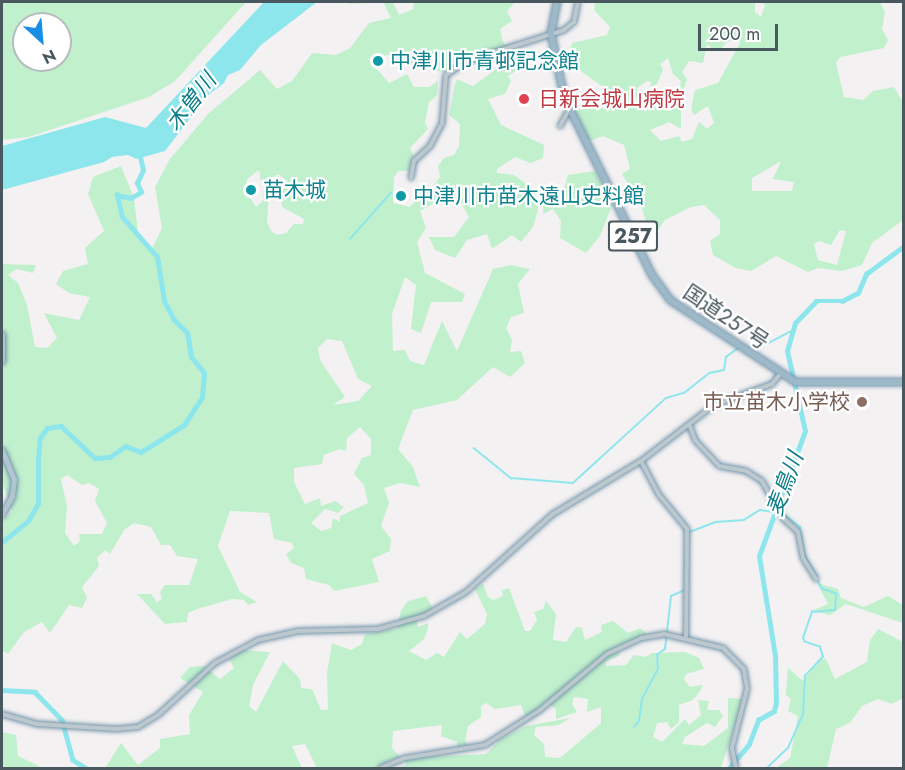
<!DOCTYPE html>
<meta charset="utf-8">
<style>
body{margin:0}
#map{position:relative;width:905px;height:770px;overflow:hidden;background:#f4f1f2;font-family:Jost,"Noto Sans JP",sans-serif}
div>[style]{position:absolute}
.green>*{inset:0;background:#c1f0cd}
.water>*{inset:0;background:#8ee6ed}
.stream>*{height:1.5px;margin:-0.75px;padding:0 0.75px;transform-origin:0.75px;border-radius:0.75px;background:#8ee6ed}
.river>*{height:4.5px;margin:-2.25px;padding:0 2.25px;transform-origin:2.25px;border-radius:2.25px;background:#8ee6ed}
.roads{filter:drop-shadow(0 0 2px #7496ab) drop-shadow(0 0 2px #7496ab)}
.tertiary>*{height:4px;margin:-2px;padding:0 2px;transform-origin:2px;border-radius:2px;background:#bdc8ce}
.primary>*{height:5px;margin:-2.5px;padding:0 2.5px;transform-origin:2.5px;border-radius:2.5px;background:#b1c5d0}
.trunk>*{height:6px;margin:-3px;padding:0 3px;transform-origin:3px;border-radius:3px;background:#9db8c8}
.dots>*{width:16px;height:16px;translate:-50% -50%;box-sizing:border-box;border:3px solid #fff;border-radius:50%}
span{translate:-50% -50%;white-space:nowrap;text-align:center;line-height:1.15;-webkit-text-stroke:4.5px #fff;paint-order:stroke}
.shield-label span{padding:2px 4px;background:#fff;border:2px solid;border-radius:4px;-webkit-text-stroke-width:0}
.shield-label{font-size:20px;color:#49585f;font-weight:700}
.culture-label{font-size:21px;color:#0d838f}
.left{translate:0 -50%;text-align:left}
.health-label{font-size:21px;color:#be3a42}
.street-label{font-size:21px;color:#49585f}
.education-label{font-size:21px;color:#785e54}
.right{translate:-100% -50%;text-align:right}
.water-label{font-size:22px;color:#0d7e88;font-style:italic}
.frame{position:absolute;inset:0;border:3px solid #49585f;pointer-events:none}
.north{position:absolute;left:12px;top:12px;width:60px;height:60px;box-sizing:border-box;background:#fff;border:2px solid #b6bcbf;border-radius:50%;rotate:154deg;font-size:16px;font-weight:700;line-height:24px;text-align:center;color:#49585f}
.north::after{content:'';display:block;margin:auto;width:21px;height:27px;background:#198ee6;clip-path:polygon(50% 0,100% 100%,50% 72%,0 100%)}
.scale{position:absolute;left:698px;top:24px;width:80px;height:27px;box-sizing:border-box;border:3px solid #49585f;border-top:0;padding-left:8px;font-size:18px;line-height:21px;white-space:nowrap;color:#49585f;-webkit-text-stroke:4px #fff;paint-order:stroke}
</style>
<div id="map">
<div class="green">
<i style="clip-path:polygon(evenodd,2px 2px,246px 2px,175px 81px,149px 97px,29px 137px,2px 140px,2px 2px,24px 24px,60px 24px,60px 60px,24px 60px,24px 24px)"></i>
<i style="clip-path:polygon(evenodd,353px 2px,393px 2px,399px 15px,413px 9px,414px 2px,515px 2px,507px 11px,512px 21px,500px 29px,503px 42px,506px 45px,513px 43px,519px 56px,528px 53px,532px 61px,508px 76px,511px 81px,505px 94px,488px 99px,501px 125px,544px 145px,543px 158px,531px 163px,515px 157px,497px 169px,497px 173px,514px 175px,533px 189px,538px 210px,533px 227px,521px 242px,512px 235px,492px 249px,487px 234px,467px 240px,455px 258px,435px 250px,429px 237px,454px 237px,469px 217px,455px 192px,420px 211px,426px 228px,417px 242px,425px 273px,465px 294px,462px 302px,431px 302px,421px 333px,411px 329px,416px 285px,405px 277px,392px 314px,393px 351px,405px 350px,410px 361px,424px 365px,442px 321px,457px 351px,493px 269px,511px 265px,530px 269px,518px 284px,524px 313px,511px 317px,506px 328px,512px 340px,510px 352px,521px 351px,525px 363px,510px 377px,493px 367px,457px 400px,413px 410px,398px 449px,413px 467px,420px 487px,400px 483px,384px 488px,389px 503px,381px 526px,391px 539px,390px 551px,372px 559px,379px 582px,334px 591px,329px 585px,306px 579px,304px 568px,291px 563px,286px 554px,294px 548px,292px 543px,274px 539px,269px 513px,230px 511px,218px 546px,240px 592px,257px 602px,248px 605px,244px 600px,232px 599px,197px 609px,188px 613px,187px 622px,165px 624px,137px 594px,151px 594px,157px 602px,162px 599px,160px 592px,165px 585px,189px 585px,198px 559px,177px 556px,170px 545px,161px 545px,151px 527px,134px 523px,124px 530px,110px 554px,105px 550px,97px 558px,99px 566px,82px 587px,87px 598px,82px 608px,69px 605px,50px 633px,42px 622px,24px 632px,8px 654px,2px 651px,2px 520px,12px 512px,2px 481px,2px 264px,36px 265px,33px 273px,16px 269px,8px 275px,18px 283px,27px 305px,35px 347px,47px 348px,57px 338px,44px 313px,79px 320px,90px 297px,69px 293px,56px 284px,63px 271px,88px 264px,85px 248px,104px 231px,88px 194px,93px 177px,121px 166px,134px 198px,138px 233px,151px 251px,162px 228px,155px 187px,170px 159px,208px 114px,260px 70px,277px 89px,292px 81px,312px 53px,336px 55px,350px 48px,369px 23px,391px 18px,383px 2px,348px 4px,353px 2px,498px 49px,506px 51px,510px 59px,473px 86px,457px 79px,455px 84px,449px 115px,460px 124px,459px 146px,454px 155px,444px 158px,438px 166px,440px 177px,430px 190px,415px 190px,416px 200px,410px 207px,393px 203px,394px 177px,398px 171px,409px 171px,414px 156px,410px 148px,428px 129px,425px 123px,429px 102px,437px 95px,438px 81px,429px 87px,414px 87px,407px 74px,389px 83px,368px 59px,393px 54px,399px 64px,410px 67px,417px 55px,438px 56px,437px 71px,445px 72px,453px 62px,461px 66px,478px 62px,485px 53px,498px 49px,353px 2px,259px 170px,261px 181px,266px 183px,262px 201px,269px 180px,278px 174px,288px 182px,281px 193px,282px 207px,304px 219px,303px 224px,294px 224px,286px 233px,277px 235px,271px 231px,267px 222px,269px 195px,256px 207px,246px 191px,247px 179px,259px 170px,353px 2px,327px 339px,342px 341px,358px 379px,372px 386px,358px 401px,333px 405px,345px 397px,320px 360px,318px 348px,327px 339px,353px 2px,360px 427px,371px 439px,371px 455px,362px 458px,354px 474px,364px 485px,368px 503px,340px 516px,340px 522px,333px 518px,331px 528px,321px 531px,311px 523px,325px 509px,338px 513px,344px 507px,335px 501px,321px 506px,320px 498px,305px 504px,294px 482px,294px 468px,322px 464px,324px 455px,339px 449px,346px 451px,347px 438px,360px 427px,353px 2px,67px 475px,82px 485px,89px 483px,99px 489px,95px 501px,107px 523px,102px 534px,79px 534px,80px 541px,74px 546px,65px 533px,67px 506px,61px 479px,67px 475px)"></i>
<i style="clip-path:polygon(evenodd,595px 2px,755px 2px,755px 12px,761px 17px,765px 5px,762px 2px,880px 2px,885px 12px,882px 29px,888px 40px,884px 48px,840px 57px,836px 63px,844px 97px,863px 100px,873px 91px,894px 87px,903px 102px,903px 220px,872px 243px,862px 265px,842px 271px,818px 268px,808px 272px,776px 256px,751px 271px,736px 268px,713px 255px,710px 241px,720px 234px,720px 220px,704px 205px,691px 207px,665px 220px,657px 231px,646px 222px,641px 205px,622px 174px,630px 169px,624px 145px,603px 136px,587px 142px,573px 110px,593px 107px,603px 87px,582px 72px,570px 49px,572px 43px,607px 35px,610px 27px,594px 10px,595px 2px,738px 37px,740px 43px,718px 83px,695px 90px,691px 110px,694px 115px,708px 106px,714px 123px,707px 129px,699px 122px,692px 139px,682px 142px,679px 136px,661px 141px,650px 130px,669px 122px,681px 129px,681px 106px,665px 95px,653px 102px,634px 104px,631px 100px,638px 97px,637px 88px,647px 81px,651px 82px,650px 87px,657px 84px,663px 70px,660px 64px,668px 58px,673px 74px,681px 81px,678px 94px,683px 92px,687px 79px,682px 72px,689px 61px,703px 63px,707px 44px,714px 51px,721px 51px,724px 44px,738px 37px,595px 2px,781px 161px,773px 179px,794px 182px,792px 191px,752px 191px,752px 178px,781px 161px,595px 2px,840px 230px,846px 231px,837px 265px,818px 260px,814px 244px,819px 241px,831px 245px,840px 230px)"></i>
<i style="clip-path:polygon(595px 171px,612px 205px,600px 236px,586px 253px,560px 238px,561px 221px,553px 209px,543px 214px,544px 194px,562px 195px,568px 175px)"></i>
<i style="clip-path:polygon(817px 583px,838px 589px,841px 598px,864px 607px,888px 596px,903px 605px,903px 623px,846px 604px,830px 615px,812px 611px,828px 604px)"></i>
<i style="clip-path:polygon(483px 584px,488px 597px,494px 600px,503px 596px,502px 590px,509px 588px,525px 631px,530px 631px,537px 620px,534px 612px,543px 609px,546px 601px,556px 614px,553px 640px,566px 642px,576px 627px,582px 628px,585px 640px,602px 632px,601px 625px,613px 621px,628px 633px,640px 628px,647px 634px,617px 647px,620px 655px,606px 662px,606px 666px,626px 665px,634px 655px,646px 657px,652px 653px,685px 652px,699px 658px,704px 669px,686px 674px,684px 679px,690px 687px,703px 685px,700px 691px,693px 700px,679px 705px,679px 722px,671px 729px,667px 722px,657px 723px,653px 737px,662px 742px,685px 719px,689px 725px,701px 715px,698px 700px,709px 701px,707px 710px,719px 710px,723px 716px,715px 727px,707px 723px,685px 737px,682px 744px,704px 746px,728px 728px,728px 698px,743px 699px,721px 768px,398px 768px,406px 765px,405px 760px,421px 757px,486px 754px,501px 739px,526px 726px,570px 718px,559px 725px,536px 727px,534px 735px,544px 744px,545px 757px,560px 758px,601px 723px,601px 707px,587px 712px,588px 699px,574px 697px,572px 704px,577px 712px,556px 719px,556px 709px,547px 703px,526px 718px,521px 705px,495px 709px,487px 703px,481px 706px,481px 717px,468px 726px,465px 741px,470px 748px,457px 750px,457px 742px,441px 736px,442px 725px,393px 731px,392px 748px,400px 757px,387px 762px,389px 768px,317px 768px,305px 744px,292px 746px,302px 768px,105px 768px,121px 743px,138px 765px,160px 748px,160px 739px,190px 734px,189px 715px,203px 692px,180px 678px,190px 667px,204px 666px,220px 679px,234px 668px,229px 659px,241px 650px,270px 652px,253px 685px,249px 706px,256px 712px,283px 661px,300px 679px,301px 688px,312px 689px,321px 710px,328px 710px,327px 673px,332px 643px,351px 650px,362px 644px,365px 634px,397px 629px,401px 610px,408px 601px,426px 596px,433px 609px,416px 617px,418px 627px,428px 623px,428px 628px,424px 639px,409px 651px,426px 660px,437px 653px,444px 657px,460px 632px,467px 639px,485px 624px,487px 614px,475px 589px)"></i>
<i style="clip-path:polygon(878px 629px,903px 642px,903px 698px,892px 704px,878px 699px,862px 706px,851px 722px,836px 729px,827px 768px,776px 768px,790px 758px,798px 716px,788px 711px,791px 699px,786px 695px,788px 668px,803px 681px,820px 659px,826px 659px,835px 679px,867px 662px,870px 640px)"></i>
<i style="clip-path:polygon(2px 732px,16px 735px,18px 756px,43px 768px,2px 768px)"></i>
</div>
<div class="water">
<i style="clip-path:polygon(264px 2px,317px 2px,261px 45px,240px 70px,228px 75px,224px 83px,207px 96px,165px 151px,136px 159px,128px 155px,112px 157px,104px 162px,2px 190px,2px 146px,105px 117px,146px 128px)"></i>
</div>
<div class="stream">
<i style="left:350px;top:239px;width:62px;rotate:-48.3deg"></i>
<i style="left:749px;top:347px;width:18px;rotate:-9deg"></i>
<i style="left:767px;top:344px;width:30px;rotate:-28deg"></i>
<i style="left:474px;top:448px;width:48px;rotate:39deg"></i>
<i style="left:511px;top:478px;width:62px;rotate:4.6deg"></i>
<i style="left:573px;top:483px;width:126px;rotate:-42.4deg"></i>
<i style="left:666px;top:398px;width:19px;rotate:-16deg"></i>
<i style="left:684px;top:393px;width:33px;rotate:-38deg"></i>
<i style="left:710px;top:373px;width:14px;rotate:-12deg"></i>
<i style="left:724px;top:370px;width:13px;rotate:-81deg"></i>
<i style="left:726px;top:357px;width:14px;rotate:-36deg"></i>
<i style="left:780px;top:500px;width:15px;rotate:74deg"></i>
<i style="left:784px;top:514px;width:21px;rotate:39deg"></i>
<i style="left:800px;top:527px;width:28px;rotate:80deg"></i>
<i style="left:805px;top:555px;width:23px;rotate:61deg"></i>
<i style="left:687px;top:533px;width:31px;rotate:-21deg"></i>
<i style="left:716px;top:522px;width:28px;rotate:-4deg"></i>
<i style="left:744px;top:520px;width:19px;rotate:-32deg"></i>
<i style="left:760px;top:510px;width:15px;rotate:8deg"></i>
<i style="left:634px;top:727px;width:8px;rotate:-50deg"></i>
<i style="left:639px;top:721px;width:22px;rotate:-82deg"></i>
<i style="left:642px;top:699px;width:34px;rotate:-62deg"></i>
<i style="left:658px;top:669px;width:14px;rotate:-94deg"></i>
<i style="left:657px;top:655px;width:10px;rotate:-37deg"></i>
<i style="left:665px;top:649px;width:53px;rotate:-83.5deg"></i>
<i style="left:671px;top:596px;width:15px;rotate:-23deg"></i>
<i style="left:685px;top:590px;width:32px;rotate:-90deg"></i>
<i style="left:767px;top:768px;width:29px;rotate:-44deg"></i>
<i style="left:788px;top:748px;width:37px;rotate:-66deg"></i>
<i style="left:803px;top:714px;width:38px;rotate:-87deg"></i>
<i style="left:805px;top:676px;width:26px;rotate:-47deg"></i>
<i style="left:823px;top:657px;width:10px;rotate:-107deg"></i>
<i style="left:820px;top:647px;width:16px;rotate:-162deg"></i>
<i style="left:805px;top:642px;width:4px;rotate:-117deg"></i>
<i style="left:803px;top:638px;width:28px;rotate:-71deg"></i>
<i style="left:812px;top:612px;width:23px;rotate:-5deg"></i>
<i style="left:835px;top:610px;width:16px;rotate:-86deg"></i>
<i style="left:836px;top:594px;width:15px;rotate:-160deg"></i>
<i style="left:822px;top:589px;width:10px;rotate:-119deg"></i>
</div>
<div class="river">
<i style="left:2px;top:542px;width:33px;rotate:-39deg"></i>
<i style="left:28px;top:521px;width:20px;rotate:-60deg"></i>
<i style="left:38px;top:504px;width:45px;rotate:-90deg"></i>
<i style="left:38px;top:459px;width:21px;rotate:-85deg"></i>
<i style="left:40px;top:438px;width:12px;rotate:-55deg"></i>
<i style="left:47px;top:428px;width:14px;rotate:-8deg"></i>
<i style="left:61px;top:426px;width:47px;rotate:43.3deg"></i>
<i style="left:95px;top:458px;width:15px;rotate:-4deg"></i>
<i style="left:110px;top:457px;width:19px;rotate:-35deg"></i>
<i style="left:126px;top:446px;width:16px;rotate:22deg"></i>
<i style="left:141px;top:452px;width:51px;rotate:-32.1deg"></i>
<i style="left:184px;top:425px;width:33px;rotate:-57deg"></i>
<i style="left:202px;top:397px;width:24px;rotate:-85deg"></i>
<i style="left:204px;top:373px;width:21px;rotate:-129deg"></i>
<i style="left:191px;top:357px;width:24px;rotate:-99deg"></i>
<i style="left:187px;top:333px;width:18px;rotate:-135deg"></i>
<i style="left:174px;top:320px;width:21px;rotate:-118deg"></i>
<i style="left:164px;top:301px;width:45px;rotate:-99deg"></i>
<i style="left:157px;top:257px;width:53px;rotate:-131.2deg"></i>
<i style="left:122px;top:217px;width:23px;rotate:-103deg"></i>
<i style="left:117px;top:195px;width:14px;rotate:12deg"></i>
<i style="left:131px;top:198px;width:12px;rotate:-31deg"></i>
<i style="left:141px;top:192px;width:10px;rotate:-114deg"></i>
<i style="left:137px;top:183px;width:14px;rotate:-65deg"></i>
<i style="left:143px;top:170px;width:17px;rotate:-103deg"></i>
<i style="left:2px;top:690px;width:33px;rotate:3deg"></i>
<i style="left:35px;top:692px;width:39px;rotate:46deg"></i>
<i style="left:62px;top:720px;width:41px;rotate:74.6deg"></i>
<i style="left:73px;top:760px;width:15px;rotate:32deg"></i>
<i style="left:729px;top:768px;width:31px;rotate:-50deg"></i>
<i style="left:749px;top:744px;width:26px;rotate:-69deg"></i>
<i style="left:758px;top:720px;width:18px;rotate:-29deg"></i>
<i style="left:774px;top:711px;width:8px;rotate:-76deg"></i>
<i style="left:776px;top:703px;width:47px;rotate:-91.2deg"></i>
<i style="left:775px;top:656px;width:101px;rotate:-99.1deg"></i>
<i style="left:759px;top:556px;width:133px;rotate:-69.8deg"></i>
<i style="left:805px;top:431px;width:82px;rotate:-102.7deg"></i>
<i style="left:787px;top:351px;width:29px;rotate:-74deg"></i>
<i style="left:795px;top:323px;width:30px;rotate:-46deg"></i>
<i style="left:816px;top:301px;width:26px"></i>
<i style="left:842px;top:301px;width:18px;rotate:-27deg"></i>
<i style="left:858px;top:293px;width:21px;rotate:-67deg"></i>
<i style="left:866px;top:274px;width:47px;rotate:-36.4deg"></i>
</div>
<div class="roads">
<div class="tertiary">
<i style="left:560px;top:126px;width:18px;rotate:-61deg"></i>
<i style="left:411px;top:178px;width:17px;rotate:-80deg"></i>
<i style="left:414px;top:161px;width:22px;rotate:-43deg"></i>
<i style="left:430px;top:146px;width:26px;rotate:-62deg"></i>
<i style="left:442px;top:123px;width:48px;rotate:-85.2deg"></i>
<i style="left:446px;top:75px;width:25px;rotate:-34deg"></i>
<i style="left:467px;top:61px;width:102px;rotate:-17.7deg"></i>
<i style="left:564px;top:30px;width:13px;rotate:-39deg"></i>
<i style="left:574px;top:22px;width:20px;rotate:-79deg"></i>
<i style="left:689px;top:424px;width:17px;rotate:69deg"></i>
<i style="left:695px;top:440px;width:35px;rotate:47deg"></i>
<i style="left:719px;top:466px;width:27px;rotate:10deg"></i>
<i style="left:746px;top:471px;width:19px;rotate:32deg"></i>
<i style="left:762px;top:481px;width:43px;rotate:60.4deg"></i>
<i style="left:783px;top:518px;width:21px;rotate:43deg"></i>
<i style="left:798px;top:532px;width:26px;rotate:79deg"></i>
<i style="left:803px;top:558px;width:25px;rotate:58deg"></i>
<i style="left:641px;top:461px;width:40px;rotate:62deg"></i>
<i style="left:660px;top:496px;width:43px;rotate:50.7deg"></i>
<i style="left:687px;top:529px;width:107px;rotate:90.5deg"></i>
<i style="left:2px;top:714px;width:36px;rotate:16deg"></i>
<i style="left:37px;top:724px;width:79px;rotate:3.6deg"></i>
<i style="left:116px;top:729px;width:22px;rotate:-5deg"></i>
<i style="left:138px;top:727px;width:23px;rotate:-31deg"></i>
<i style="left:158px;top:715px;width:77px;rotate:-42.4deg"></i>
<i style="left:215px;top:663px;width:49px;rotate:-28.1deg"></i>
<i style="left:258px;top:640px;width:41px;rotate:-12.7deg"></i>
<i style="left:298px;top:631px;width:80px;rotate:-1.4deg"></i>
<i style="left:378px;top:629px;width:48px;rotate:-15.8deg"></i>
<i style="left:424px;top:616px;width:48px;rotate:-29.7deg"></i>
<i style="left:466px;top:592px;width:117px;rotate:-41.9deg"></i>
<i style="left:553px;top:514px;width:103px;rotate:-31.1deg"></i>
<i style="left:641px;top:461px;width:92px;rotate:-37.5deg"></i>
<i style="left:714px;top:405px;width:62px;rotate:-19.9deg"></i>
<i style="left:772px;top:384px;width:13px;rotate:-51deg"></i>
<i style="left:380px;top:768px;width:27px;rotate:-22deg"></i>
<i style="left:405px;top:758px;width:81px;rotate:-9.2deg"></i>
<i style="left:485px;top:745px;width:65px;rotate:-32.5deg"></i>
<i style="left:540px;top:710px;width:87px;rotate:-39.9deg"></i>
<i style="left:607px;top:654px;width:38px;rotate:-25deg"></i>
<i style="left:642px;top:638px;width:22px;rotate:-10deg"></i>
<i style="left:664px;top:634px;width:61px;rotate:13.3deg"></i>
<i style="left:723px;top:648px;width:30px;rotate:45deg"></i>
<i style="left:744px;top:669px;width:20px;rotate:81deg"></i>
<i style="left:747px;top:689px;width:61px;rotate:104.3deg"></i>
<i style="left:732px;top:748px;width:20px;rotate:79deg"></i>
</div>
<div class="primary">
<i style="left:2px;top:334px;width:27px;rotate:90deg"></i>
<i style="left:2px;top:450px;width:31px;rotate:68deg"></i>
<i style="left:14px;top:479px;width:17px;rotate:97deg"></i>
<i style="left:12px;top:496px;width:21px;rotate:119deg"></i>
</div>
<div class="trunk">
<i style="left:557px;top:2px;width:32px;rotate:101deg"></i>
<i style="left:551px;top:33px;width:65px;rotate:78.5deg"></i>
<i style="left:564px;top:97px;width:199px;rotate:63.7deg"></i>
<i style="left:652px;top:275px;width:31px;rotate:54deg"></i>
<i style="left:670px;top:300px;width:150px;rotate:33.1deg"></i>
<i style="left:796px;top:382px;width:108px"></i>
</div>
</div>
<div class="dots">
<i style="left:378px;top:61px;background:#0f9aa8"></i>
<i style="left:524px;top:99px;background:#e0444e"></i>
<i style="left:251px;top:190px;background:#0f9aa8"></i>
<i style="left:401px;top:196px;background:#0f9aa8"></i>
<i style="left:862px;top:402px;background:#8d6e63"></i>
</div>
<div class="shield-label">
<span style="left:633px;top:236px">257</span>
</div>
<div class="culture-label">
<span class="left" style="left:390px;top:61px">中津川市青邨記念館</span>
<span class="left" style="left:263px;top:190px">苗木城</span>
<span class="left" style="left:413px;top:196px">中津川市苗木遠山史料館</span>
</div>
<div class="health-label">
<span class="left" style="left:538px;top:99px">日新会城山病院</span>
</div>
<div class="street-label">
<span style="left:726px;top:317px;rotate:34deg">国道257号</span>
</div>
<div class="education-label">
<span class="right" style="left:850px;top:402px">市立苗木小学校</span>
</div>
<div class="water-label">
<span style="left:191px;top:102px;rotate:-52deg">木曽川</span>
<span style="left:785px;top:484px;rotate:-70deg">麦鳥川</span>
</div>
<div class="frame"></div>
<div class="north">N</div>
<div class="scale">200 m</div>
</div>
